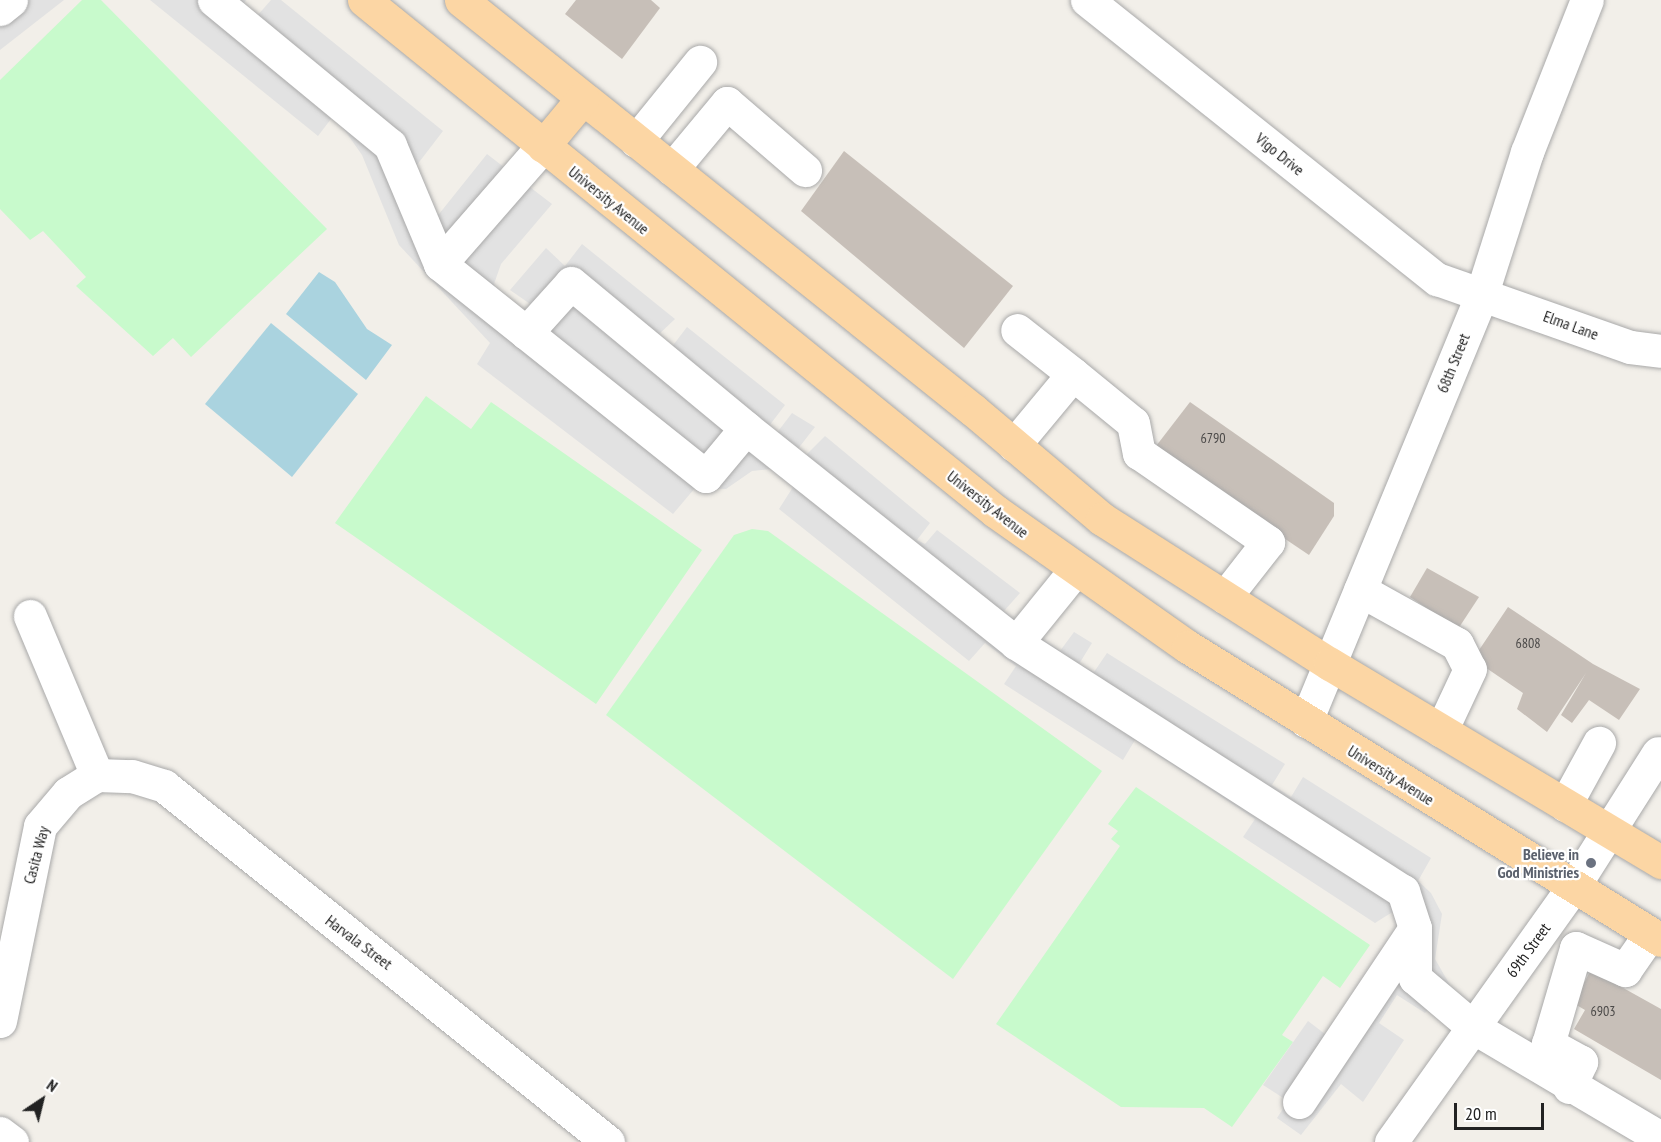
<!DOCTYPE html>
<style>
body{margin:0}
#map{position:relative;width:1661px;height:1142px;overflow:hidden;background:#f2efe9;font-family:"PT Sans Narrow",sans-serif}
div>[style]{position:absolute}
.park>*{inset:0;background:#c8facc}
.parking>*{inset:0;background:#e2e2e2}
.water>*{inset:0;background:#aad3df}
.building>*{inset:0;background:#c7bfb8}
.roads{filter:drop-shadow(0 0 2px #a9a9a9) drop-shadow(0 0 2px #a9a9a9)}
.minor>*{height:33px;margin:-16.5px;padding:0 16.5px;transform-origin:16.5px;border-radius:16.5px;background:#fff}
.major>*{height:33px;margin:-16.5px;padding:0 16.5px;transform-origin:16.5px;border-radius:16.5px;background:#fcd6a4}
.dots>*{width:16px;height:16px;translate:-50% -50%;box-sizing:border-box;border:3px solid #fff;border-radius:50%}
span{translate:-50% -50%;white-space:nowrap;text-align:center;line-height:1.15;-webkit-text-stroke:4.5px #fff;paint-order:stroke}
.number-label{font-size:14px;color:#4b4948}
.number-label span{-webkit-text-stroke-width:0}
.street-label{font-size:16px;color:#222}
.worship-label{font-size:16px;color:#5b616d;font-weight:700}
.right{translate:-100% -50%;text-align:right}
.north{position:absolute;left:12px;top:1070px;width:60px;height:60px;-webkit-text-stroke:4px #fff;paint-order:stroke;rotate:35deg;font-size:16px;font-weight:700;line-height:24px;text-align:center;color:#222}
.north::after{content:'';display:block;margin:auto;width:21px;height:27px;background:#222;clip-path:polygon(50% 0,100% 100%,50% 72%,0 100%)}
.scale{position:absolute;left:1454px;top:1103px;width:90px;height:27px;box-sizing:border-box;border:3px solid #222;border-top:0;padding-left:8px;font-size:18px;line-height:21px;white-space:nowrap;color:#222;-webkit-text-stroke:4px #fff;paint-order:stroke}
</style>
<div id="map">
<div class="park">
<i style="clip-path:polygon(82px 0,101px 0,327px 229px,191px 357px,173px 338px,153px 356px,76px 286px,86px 277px,43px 231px,30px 240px,0 209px,0 80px)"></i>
<i style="clip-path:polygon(426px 396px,471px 429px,491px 402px,702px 550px,596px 704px,335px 523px)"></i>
<i style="clip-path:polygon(752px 529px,768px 531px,1102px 771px,953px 979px,606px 715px,734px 535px)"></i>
<i style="clip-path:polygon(1136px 787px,1370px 945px,1340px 988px,1323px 976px,1282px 1035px,1293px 1042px,1232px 1127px,1204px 1108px,1121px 1107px,996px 1024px,1120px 846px,1111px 839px,1118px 831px,1108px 824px)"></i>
</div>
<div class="parking">
<i style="clip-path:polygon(0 0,64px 0,0 50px)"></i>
<i style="clip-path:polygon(150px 0,246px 0,244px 3px,257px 16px,271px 0,281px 0,443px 131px,410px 174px,424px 214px,439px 214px,487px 154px,552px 204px,501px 264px,494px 284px,502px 307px,521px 321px,533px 306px,510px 290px,546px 248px,565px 266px,582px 244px,675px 319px,656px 337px,671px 348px,687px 327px,785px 405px,769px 426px,776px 434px,792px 413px,815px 427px,797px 450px,806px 455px,825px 436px,930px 523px,917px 540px,925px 544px,937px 530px,1020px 593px,1004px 611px,1015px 620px,1060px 651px,1074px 632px,1092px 643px,1079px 664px,1094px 672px,1107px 653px,1285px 764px,1272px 785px,1291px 797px,1303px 777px,1431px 858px,1418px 881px,1431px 893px,1442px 914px,1435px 959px,1450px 985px,1425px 1013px,1397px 995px,1379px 1023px,1404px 1040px,1363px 1102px,1341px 1084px,1301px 1135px,1277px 1118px,1288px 1101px,1263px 1085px,1308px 1021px,1329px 1037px,1397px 930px,1394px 911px,1375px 923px,1243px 837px,1255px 819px,1135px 740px,1123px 760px,1004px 684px,1016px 666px,985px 643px,969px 661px,779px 509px,793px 487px,771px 469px,752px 471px,726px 489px,695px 488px,673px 514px,477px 364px,490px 343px,399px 245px,362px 155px,334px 115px,318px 136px)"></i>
</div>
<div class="water">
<i style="clip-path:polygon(319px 272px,335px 282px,367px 329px,392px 345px,366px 380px,286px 314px)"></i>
<i style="clip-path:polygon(271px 323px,358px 394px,292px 477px,205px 404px)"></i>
</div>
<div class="building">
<i style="clip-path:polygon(576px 0,651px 0,660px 8px,622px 59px,565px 14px)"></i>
<i style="clip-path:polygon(844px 151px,1013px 286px,964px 348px,801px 211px)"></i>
<i style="clip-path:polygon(1190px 402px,1334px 503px,1334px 516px,1309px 555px,1153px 450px)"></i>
<i style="clip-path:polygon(1427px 568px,1479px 597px,1458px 629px,1410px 597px)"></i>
<i style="clip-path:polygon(1508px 607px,1593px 664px,1640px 689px,1619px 720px,1589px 700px,1572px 723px,1561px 715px,1586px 673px,1547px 732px,1517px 709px,1523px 693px,1473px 659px)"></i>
<i style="clip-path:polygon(1591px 970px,1661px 1009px,1661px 1080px,1574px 1029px,1585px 1010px,1573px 1003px)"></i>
</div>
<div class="roads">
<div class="minor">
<i style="left:214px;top:0;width:228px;rotate:39.5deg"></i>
<i style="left:390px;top:145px;width:129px;rotate:67.2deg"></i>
<i style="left:440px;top:264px;width:340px;rotate:38.6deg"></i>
<i style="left:706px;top:476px;width:62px;rotate:-50.2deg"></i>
<i style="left:746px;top:428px;width:345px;rotate:38.5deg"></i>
<i style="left:1016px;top:643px;width:460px;rotate:32.7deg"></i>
<i style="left:1403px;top:891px;width:39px;rotate:72deg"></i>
<i style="left:1415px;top:928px;width:50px;rotate:90deg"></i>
<i style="left:1415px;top:978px;width:76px;rotate:40.2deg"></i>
<i style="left:1473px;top:1027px;width:218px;rotate:30.6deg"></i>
<i style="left:1087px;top:0;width:448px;rotate:38.6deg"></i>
<i style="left:1437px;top:279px;width:205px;rotate:19.4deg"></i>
<i style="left:1630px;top:347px;width:31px;rotate:7deg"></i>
<i style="left:0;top:9px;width:14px;rotate:-39deg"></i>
<i style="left:636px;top:141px;width:102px;rotate:-51deg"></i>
<i style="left:672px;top:169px;width:86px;rotate:-50.2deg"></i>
<i style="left:727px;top:103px;width:103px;rotate:40.7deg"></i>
<i style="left:440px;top:264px;width:157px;rotate:-48.9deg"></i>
<i style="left:526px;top:333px;width:67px;rotate:-48deg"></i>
<i style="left:571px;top:283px;width:227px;rotate:39.6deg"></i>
<i style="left:1073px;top:374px;width:77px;rotate:39.2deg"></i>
<i style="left:1133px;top:423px;width:31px;rotate:79deg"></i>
<i style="left:1139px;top:453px;width:157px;rotate:34.6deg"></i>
<i style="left:1268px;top:542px;width:70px;rotate:128deg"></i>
<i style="left:1014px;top:445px;width:92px;rotate:-50.3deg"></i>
<i style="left:1073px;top:374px;width:71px;rotate:-141.8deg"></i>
<i style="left:1360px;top:590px;width:111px;rotate:29.1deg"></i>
<i style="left:1457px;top:644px;width:28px;rotate:63deg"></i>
<i style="left:1470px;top:669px;width:68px;rotate:115.1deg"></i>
<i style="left:30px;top:616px;width:173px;rotate:67.2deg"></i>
<i style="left:1016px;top:643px;width:95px;rotate:-51deg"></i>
<i style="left:1306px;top:721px;width:463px;rotate:-67.6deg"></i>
<i style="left:1482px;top:293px;width:148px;rotate:-72.3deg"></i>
<i style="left:1527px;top:152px;width:163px;rotate:-68.5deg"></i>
<i style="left:1565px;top:805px;width:71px;rotate:-61.3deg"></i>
<i style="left:0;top:1021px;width:199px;rotate:-78.4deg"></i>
<i style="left:40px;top:826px;width:43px;rotate:-49.7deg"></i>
<i style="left:68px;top:793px;width:34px;rotate:-32deg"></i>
<i style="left:97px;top:775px;width:35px;rotate:2deg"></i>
<i style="left:132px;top:776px;width:34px;rotate:17deg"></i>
<i style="left:164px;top:786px;width:569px;rotate:38.72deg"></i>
<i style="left:1569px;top:1087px;width:28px;rotate:-64deg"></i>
<i style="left:1581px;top:1062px;width:38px;rotate:-151deg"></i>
<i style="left:1548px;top:1044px;width:100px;rotate:-73.7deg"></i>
<i style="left:1576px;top:948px;width:54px;rotate:24.2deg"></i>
<i style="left:1625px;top:970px;width:44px;rotate:-55.2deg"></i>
<i style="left:1299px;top:1102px;width:209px;rotate:-56.3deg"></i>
<i style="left:0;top:1133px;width:15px;rotate:37deg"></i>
<i style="left:1391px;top:1142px;width:317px;rotate:-54.5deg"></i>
<i style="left:1575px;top:884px;width:155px;rotate:-57.6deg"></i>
</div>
<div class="major">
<i style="left:364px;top:0;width:812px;rotate:39deg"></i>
<i style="left:995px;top:511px;width:236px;rotate:35.2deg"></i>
<i style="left:1188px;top:647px;width:556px;rotate:31.78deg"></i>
<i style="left:461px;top:0;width:656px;rotate:38.69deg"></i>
<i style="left:973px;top:410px;width:169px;rotate:40.2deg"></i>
<i style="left:1102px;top:519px;width:270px;rotate:32.5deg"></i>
<i style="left:1330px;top:664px;width:386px;rotate:30.9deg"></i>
<i style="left:543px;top:146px;width:62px;rotate:-50.2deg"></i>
</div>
</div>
<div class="dots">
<i style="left:1591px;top:863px;background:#6b7280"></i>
</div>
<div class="number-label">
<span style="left:1213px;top:438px">6790</span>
<span style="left:1528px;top:643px">6808</span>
<span style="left:1603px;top:1011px">6903</span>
</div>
<div class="street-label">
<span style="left:1280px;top:154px;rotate:39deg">Vigo Drive</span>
<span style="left:609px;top:200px;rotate:39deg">University Avenue</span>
<span style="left:1571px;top:325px;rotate:20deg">Elma Lane</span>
<span style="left:1453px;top:363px;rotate:-68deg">68th Street</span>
<span style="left:988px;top:504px;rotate:38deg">University Avenue</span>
<span style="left:1391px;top:775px;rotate:32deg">University Avenue</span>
<span style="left:36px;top:855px;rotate:-75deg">Casita Way</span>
<span style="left:359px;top:942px;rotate:37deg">Harvala Street</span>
<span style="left:1528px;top:950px;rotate:-54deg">69th Street</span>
</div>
<div class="worship-label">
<span class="right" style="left:1579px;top:863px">Believe in<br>God Ministries</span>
</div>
<div class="north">N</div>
<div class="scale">20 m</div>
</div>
